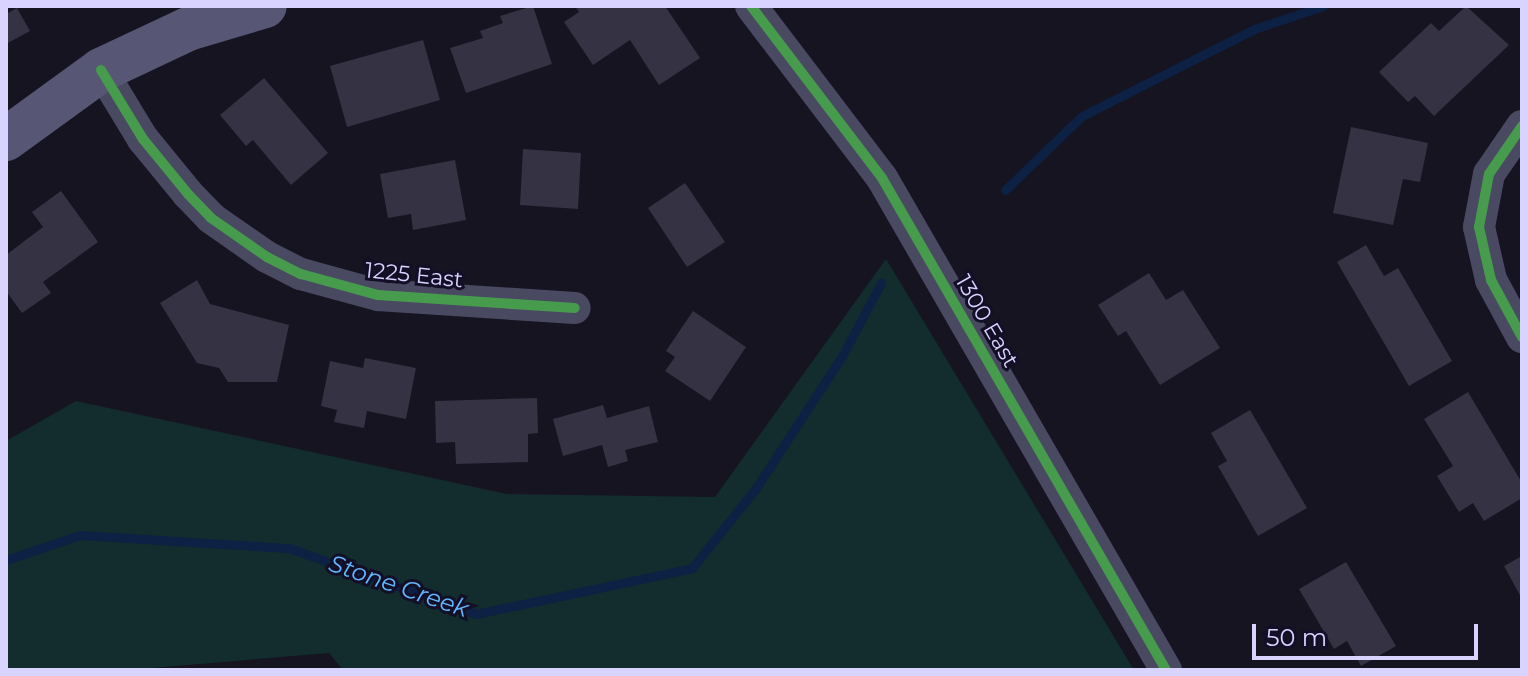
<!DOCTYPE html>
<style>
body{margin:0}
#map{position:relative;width:1528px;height:676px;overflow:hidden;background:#161421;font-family:Montserrat,sans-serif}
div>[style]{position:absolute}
.green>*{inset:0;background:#132c2d}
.stream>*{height:9px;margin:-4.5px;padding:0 4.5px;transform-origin:4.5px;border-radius:4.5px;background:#0d2144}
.building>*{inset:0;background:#343243}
.street>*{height:32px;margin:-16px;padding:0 16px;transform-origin:16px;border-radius:16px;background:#4a4962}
.secondary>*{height:44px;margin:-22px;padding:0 22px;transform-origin:22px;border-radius:22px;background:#575674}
.cycleway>*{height:10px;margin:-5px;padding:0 5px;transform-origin:5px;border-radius:5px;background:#469c4c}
span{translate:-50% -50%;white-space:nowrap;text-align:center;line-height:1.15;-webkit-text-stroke:6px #130f26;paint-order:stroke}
.street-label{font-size:22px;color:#d9d4ff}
.water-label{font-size:24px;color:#62b6ff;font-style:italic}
.frame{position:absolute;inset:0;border:8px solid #d9d4ff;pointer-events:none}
.scale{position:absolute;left:1252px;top:624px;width:226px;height:36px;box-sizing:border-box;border:4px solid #d9d4ff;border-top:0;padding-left:10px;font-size:24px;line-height:28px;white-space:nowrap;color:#d9d4ff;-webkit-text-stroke:6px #130f26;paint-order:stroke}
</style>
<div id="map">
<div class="green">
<i style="clip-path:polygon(886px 259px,1134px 670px,343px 670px,329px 653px,128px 670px,6px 670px,6px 441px,76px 401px,507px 494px,715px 497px)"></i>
</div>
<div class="stream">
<i style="left:1005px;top:190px;width:107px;rotate:-43.9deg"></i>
<i style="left:1082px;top:116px;width:193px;rotate:-26.8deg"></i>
<i style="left:1254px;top:29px;width:73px;rotate:-18.4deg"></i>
<i style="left:6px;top:560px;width:78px;rotate:-18.7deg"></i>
<i style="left:80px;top:535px;width:209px;rotate:3.6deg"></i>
<i style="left:289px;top:548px;width:198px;rotate:19.4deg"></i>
<i style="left:476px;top:614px;width:221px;rotate:-12deg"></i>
<i style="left:692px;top:568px;width:102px;rotate:-51.3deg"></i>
<i style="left:756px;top:488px;width:158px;rotate:-56.9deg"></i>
<i style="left:842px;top:356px;width:83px;rotate:-61.9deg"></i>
</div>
<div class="building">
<i style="clip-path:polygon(533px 6px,552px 64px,466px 93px,450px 48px,483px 38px,480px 31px,503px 23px,500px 16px)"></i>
<i style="clip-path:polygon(575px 6px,665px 6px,700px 58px,659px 85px,630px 40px,593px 65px,564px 22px,579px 12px)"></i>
<i style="clip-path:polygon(1466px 6px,1509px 45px,1434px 116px,1415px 96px,1408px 102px,1379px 72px,1431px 23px,1439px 31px)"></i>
<i style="clip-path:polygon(17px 8px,30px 31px,6px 44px,6px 14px)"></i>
<i style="clip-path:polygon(423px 40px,440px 100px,347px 127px,330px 66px)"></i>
<i style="clip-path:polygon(264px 78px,328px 153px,291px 185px,253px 140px,246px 146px,220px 115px)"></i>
<i style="clip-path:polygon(1351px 127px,1428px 143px,1420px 182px,1403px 179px,1393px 225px,1333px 213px)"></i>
<i style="clip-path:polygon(523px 149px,581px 153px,578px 209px,520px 205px)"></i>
<i style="clip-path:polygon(455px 160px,466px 220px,413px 230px,411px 214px,388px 218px,380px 174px)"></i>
<i style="clip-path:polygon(685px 183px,725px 242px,687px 267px,648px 208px)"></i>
<i style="clip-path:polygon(61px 191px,98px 242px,43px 282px,51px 293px,22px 313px,6px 291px,6px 255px,43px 227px,32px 212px)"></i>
<i style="clip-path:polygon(1366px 245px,1384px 276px,1398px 268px,1452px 361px,1409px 386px,1337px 262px)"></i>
<i style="clip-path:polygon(1149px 273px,1166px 300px,1183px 290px,1220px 348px,1160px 385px,1126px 331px,1118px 336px,1098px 305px)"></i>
<i style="clip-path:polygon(197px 280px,210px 304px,289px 325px,277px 382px,228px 382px,219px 368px,197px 363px,160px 303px)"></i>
<i style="clip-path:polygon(693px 311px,746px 347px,710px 401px,665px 371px,675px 357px,666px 351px)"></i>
<i style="clip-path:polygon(365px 358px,416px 368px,406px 419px,367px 411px,364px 428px,334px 422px,337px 410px,321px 406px,330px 361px,363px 368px)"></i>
<i style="clip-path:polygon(1468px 392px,1522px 483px,1522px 498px,1484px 521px,1473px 503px,1459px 512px,1437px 476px,1453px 466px,1424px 419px)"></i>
<i style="clip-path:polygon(537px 398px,538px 433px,528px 434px,528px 462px,456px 464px,455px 442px,436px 443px,435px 401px)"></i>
<i style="clip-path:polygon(603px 405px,607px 418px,649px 406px,658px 442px,625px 450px,628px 461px,608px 467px,602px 445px,563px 456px,553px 419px)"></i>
<i style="clip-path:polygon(1250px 410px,1307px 508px,1258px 536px,1218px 466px,1227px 461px,1211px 433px)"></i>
<i style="clip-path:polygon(1522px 556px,1522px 599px,1504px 566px)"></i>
<i style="clip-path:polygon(1346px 562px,1396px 646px,1361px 666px,1347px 641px,1334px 649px,1299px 589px)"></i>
</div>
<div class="street">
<i style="left:751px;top:6px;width:216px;rotate:52.7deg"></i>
<i style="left:882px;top:178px;width:568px;rotate:60deg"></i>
<i style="left:101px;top:70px;width:81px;rotate:58.7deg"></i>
<i style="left:143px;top:139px;width:71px;rotate:50.7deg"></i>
<i style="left:188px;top:194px;width:33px;rotate:46deg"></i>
<i style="left:211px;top:218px;width:68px;rotate:34.9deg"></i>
<i style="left:267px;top:257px;width:38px;rotate:27deg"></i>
<i style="left:301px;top:274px;width:80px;rotate:15.3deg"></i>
<i style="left:378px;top:295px;width:197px;rotate:3.8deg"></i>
<i style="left:1522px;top:126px;width:58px;rotate:124.5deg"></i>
<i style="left:1489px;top:174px;width:54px;rotate:100.7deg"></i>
<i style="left:1479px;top:227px;width:54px;rotate:77.2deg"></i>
<i style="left:1491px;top:280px;width:65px;rotate:61.5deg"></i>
</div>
<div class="secondary">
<i style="left:6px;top:139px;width:117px;rotate:-36deg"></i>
<i style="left:101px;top:70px;width:96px;rotate:-25.2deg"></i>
<i style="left:188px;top:29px;width:80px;rotate:-16.6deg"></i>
</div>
<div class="cycleway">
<i style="left:751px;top:6px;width:216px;rotate:52.7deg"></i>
<i style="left:882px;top:178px;width:568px;rotate:60deg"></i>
<i style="left:101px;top:70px;width:81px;rotate:58.7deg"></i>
<i style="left:143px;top:139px;width:71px;rotate:50.7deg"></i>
<i style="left:188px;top:194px;width:33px;rotate:46deg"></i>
<i style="left:211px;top:218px;width:68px;rotate:34.9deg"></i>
<i style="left:267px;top:257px;width:38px;rotate:27deg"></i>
<i style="left:301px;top:274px;width:80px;rotate:15.3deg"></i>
<i style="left:378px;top:295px;width:197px;rotate:3.8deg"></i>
<i style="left:1522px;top:126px;width:58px;rotate:124.5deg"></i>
<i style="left:1489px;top:174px;width:54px;rotate:100.7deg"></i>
<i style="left:1479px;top:227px;width:54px;rotate:77.2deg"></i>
<i style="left:1491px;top:280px;width:65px;rotate:61.5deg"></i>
</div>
<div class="street-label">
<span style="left:414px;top:275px;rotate:6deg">1225 East</span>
<span style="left:987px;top:321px;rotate:60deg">1300 East</span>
</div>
<div class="water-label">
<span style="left:399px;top:586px;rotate:19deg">Stone Creek</span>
</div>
<div class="frame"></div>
<div class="scale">50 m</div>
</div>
